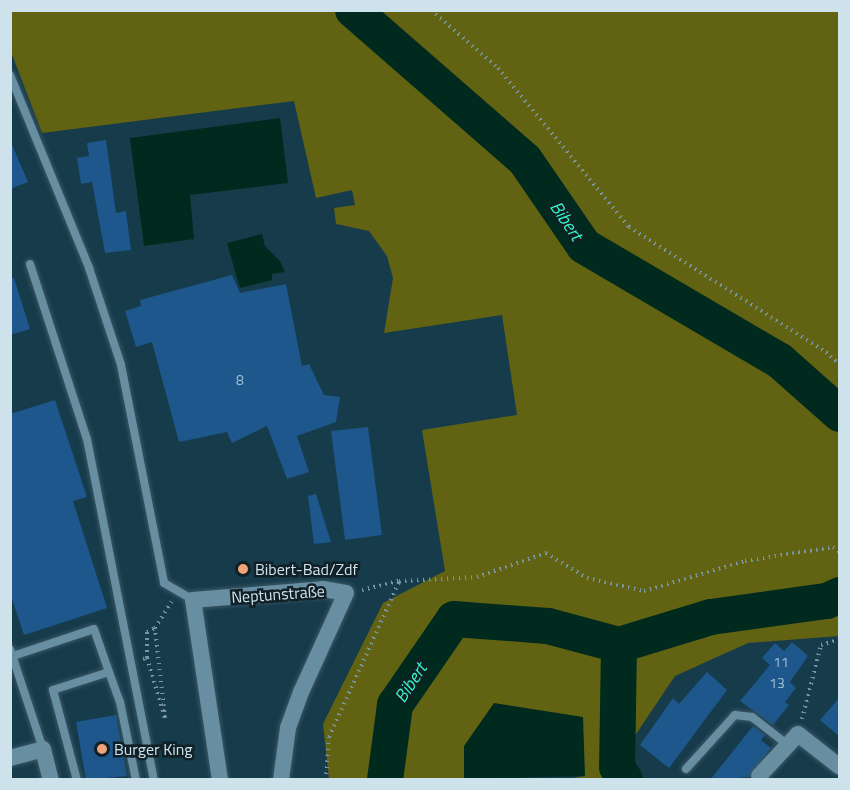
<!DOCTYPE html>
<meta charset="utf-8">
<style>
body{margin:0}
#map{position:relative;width:850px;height:790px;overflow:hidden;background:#163b4b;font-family:"Titillium Web",sans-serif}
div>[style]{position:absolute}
.green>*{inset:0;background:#616212}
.water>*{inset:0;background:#002a1e}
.river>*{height:36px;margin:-18px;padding:0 18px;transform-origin:18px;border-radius:18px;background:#002a1e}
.building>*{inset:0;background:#1d578c}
.path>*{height:4px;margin-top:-2px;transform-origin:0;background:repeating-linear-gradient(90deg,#7995a2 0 1.5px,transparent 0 6px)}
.roads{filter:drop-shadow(0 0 2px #3a5765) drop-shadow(0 0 2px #3a5765)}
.lane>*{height:8px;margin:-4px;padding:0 4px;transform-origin:4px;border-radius:4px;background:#688ea1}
.street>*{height:16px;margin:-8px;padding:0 8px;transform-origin:8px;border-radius:8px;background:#688ea1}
.dots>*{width:16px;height:16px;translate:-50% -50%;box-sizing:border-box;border:3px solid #112027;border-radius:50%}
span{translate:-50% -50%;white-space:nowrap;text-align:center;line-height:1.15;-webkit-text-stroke:5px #112027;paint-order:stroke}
.number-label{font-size:14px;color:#a2bfd4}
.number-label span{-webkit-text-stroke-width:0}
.poi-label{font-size:16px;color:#cee2ec}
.left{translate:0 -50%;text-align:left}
.street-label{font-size:16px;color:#cee2ec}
.water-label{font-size:18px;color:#34f6c4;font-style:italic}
.frame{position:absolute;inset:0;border:12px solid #cee2ec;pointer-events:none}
</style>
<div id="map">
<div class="green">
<i style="clip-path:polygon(11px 11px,839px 11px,839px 636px,748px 643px,675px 676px,622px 755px,631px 779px,568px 779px,585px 776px,464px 746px,464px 779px,329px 779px,323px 724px,383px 603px,445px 571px,422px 430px,517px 415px,502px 315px,384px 333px,393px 278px,387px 256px,369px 231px,336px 224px,334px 208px,355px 205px,352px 190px,316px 198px,294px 101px,42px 133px,11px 52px)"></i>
</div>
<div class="water">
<i style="clip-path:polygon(280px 118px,288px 183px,190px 195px,194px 239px,144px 246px,130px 138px)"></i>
<i style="clip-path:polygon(262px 234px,265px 246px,280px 261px,285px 272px,272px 274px,272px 280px,240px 288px,227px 243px)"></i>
<i style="clip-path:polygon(494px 703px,583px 717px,585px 776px,464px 779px,464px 746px)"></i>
</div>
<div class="river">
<i style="left:353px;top:10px;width:228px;rotate:41.1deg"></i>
<i style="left:525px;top:160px;width:104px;rotate:55.5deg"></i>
<i style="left:584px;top:246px;width:227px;rotate:30.4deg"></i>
<i style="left:780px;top:361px;width:80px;rotate:41.5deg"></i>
<i style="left:619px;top:645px;width:122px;rotate:90.9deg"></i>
<i style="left:617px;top:767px;width:15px;rotate:58deg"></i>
<i style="left:385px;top:780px;width:76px;rotate:-82.4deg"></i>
<i style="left:395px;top:705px;width:104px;rotate:-55.5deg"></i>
<i style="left:454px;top:619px;width:94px;rotate:4.3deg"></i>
<i style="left:548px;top:626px;width:73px;rotate:15deg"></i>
<i style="left:619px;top:645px;width:96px;rotate:-16.9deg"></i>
<i style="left:711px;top:617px;width:117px;rotate:-7.9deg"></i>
<i style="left:827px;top:601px;width:14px;rotate:-25deg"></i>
</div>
<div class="building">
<i style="clip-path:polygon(10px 140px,28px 182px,10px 189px)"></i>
<i style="clip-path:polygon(106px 140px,116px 213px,126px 211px,131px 250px,105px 253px,92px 182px,81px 184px,77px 158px,89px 156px,87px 143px)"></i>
<i style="clip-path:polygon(232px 275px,240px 293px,286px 284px,302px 366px,309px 364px,324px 395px,340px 397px,336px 422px,297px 436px,309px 472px,287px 479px,267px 426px,232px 443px,227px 432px,179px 442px,152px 342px,136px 347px,125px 311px,141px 306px,140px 300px)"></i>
<i style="clip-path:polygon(14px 278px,30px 329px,10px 335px,10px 279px)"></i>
<i style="clip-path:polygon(55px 400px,87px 497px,73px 501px,107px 608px,24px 635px,10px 593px,10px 414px)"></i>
<i style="clip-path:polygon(368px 427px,382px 535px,345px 540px,331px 431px)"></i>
<i style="clip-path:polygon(316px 494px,331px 542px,314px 544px,308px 496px)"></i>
<i style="clip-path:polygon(792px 642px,808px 656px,790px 682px,796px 688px,785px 702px,789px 705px,773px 725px,740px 701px,770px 665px,762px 658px,775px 643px,784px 651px)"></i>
<i style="clip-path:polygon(707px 672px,727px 690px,669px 768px,640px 745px,673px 698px,679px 704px)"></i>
<i style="clip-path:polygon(840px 697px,840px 737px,820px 720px)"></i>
<i style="clip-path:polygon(116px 715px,127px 776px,86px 780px,76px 722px)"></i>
<i style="clip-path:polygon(753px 726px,765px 735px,761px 740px,771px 748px,749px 777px,710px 780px)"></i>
</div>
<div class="path">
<i style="left:431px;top:10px;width:89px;rotate:40.9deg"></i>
<i style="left:498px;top:68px;width:206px;rotate:50.5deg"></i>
<i style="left:629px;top:227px;width:233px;rotate:32.4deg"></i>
<i style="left:826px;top:352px;width:19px;rotate:43deg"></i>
<i style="left:362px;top:590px;width:38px;rotate:-14deg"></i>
<i style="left:399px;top:581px;width:78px;rotate:-2.9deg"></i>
<i style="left:477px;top:577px;width:73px;rotate:-19.2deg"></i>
<i style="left:546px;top:553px;width:48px;rotate:31.4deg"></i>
<i style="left:587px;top:578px;width:58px;rotate:12.8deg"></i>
<i style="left:644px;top:591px;width:105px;rotate:-16.5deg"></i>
<i style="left:745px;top:561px;width:89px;rotate:-9deg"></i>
<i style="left:833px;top:547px;width:9px;rotate:36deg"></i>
<i style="left:147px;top:658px;width:26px;rotate:-90deg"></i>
<i style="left:147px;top:632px;width:9px;rotate:-27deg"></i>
<i style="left:143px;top:659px;width:4px;rotate:-14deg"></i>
<i style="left:147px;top:658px;width:63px;rotate:73.3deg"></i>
<i style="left:165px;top:718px;width:91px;rotate:-96.3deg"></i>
<i style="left:155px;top:628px;width:31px;rotate:-58deg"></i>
<i style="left:802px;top:719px;width:76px;rotate:-75.6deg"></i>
<i style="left:821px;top:645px;width:20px;rotate:-18deg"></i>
<i style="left:326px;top:780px;width:43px;rotate:-86deg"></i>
<i style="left:329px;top:737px;width:170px;rotate:-65.7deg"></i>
</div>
<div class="roads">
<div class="lane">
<i style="left:10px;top:75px;width:209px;rotate:67.7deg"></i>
<i style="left:89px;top:268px;width:102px;rotate:71.7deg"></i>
<i style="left:121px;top:365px;width:222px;rotate:78.8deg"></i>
<i style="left:164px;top:583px;width:34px;rotate:30deg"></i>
<i style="left:30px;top:264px;width:184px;rotate:72deg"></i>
<i style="left:87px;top:439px;width:348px;rotate:78.9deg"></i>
<i style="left:10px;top:649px;width:105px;rotate:71.7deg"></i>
<i style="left:13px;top:656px;width:85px;rotate:-18.4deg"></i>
<i style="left:94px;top:629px;width:46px;rotate:70.8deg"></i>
<i style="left:109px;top:672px;width:59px;rotate:162.2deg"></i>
<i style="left:53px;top:690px;width:93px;rotate:75.1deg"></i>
<i style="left:109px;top:672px;width:32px;rotate:70deg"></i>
<i style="left:120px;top:702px;width:80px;rotate:78.4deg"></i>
<i style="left:686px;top:769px;width:73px;rotate:-47.8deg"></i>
<i style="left:735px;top:715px;width:17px;rotate:7deg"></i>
<i style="left:752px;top:717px;width:46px;rotate:37.9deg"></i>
</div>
<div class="street">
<i style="left:10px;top:758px;width:34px;rotate:-15deg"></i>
<i style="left:43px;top:749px;width:32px;rotate:76deg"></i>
<i style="left:759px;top:776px;width:57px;rotate:-47.1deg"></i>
<i style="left:798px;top:734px;width:53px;rotate:38.2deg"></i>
<i style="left:220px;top:780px;width:182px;rotate:-98.5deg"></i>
<i style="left:193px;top:600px;width:130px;rotate:-4.8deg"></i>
<i style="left:323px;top:589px;width:23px;rotate:10deg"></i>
<i style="left:346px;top:593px;width:109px;rotate:114.4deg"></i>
<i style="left:301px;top:692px;width:38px;rotate:110deg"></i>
<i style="left:288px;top:728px;width:52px;rotate:97.7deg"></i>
</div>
</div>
<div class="dots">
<i style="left:243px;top:569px;background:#efa377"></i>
<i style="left:102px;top:749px;background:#efa377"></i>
</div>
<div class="number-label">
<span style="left:240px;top:380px">8</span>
<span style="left:781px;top:662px">11</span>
<span style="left:777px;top:683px">13</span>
</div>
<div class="poi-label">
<span class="left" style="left:255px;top:569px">Bibert-Bad/Zdf</span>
<span class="left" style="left:114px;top:749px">Burger King</span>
</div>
<div class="street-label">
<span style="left:278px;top:594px;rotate:-4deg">Neptunstraße</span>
</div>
<div class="water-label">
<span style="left:566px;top:221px;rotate:56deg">Bibert</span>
<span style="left:411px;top:683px;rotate:-57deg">Bibert</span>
</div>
<div class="frame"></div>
</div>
